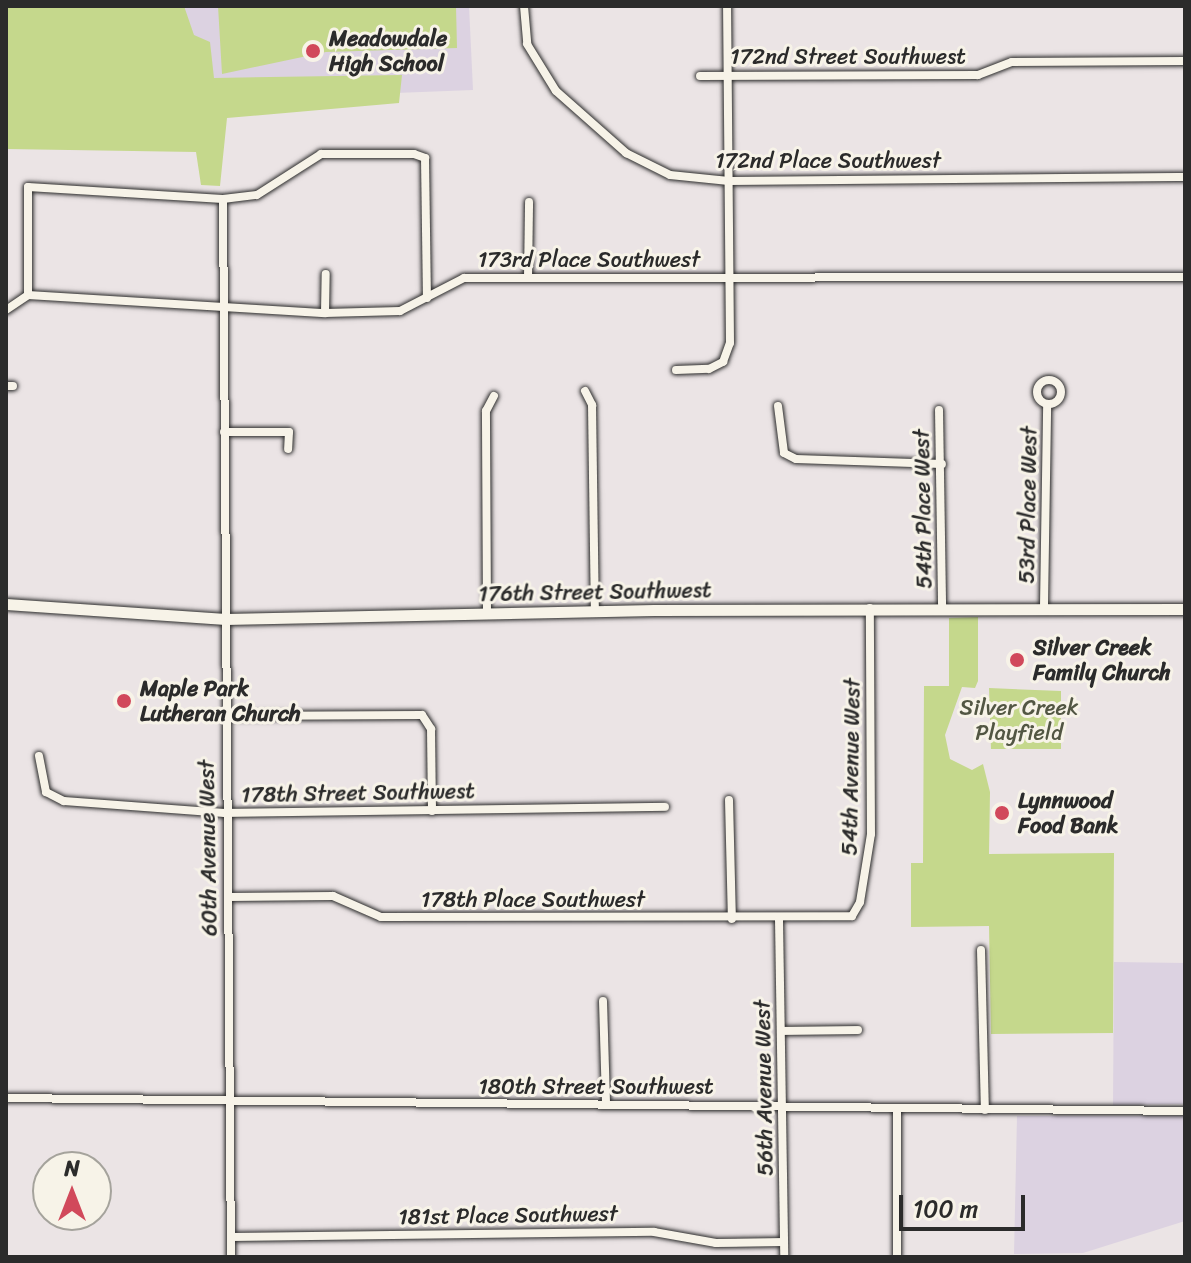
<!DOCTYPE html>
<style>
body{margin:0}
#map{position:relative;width:1191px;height:1263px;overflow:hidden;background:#ebe4e5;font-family:Sriracha,sans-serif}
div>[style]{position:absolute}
.built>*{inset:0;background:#dcd2e1}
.green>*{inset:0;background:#c5d88c}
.roads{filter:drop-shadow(0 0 2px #2b2b2b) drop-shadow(0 0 2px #2b2b2b)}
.street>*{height:8px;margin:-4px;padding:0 4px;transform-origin:4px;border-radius:4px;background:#f7f3e8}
.street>.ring{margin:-4px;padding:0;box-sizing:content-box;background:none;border:8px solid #f7f3e8;border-radius:50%}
.secondary>*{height:11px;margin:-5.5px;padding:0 5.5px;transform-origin:5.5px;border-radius:5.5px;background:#f7f3e8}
.dots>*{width:22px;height:22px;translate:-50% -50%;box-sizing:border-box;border:4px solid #f7f3e8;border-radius:50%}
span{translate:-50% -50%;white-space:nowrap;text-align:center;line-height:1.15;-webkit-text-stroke:6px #f7f3e8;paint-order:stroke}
.poi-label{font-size:22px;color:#2b2b2b;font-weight:700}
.left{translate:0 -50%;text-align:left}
.street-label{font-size:22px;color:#2b2b2b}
.park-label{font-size:22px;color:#525643}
.frame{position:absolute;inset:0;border:8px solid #2b2b2b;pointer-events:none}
.north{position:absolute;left:32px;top:1151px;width:80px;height:80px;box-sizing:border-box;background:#f7f3e8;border:2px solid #a5a39c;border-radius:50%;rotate:0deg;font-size:22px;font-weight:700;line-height:32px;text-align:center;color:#2b2b2b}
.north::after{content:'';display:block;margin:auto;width:28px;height:36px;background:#d1495b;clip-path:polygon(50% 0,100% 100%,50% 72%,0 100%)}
.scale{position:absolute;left:899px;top:1195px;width:126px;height:36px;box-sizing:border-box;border:4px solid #2b2b2b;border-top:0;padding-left:10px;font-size:24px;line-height:28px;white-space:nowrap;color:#2b2b2b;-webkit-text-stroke:6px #f7f3e8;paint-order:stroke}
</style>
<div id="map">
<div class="built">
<i style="clip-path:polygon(104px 6px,469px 6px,473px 90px,213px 100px)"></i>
<i style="clip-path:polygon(1114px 962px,1185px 963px,1185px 1104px,1113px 1105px)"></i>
<i style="clip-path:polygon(1017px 1116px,1185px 1116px,1185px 1221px,1083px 1253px,1014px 1254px)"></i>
</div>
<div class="green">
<i style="clip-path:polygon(6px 6px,184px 6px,194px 35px,210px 42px,214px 78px,402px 75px,399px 103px,227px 118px,220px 186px,201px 185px,196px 152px,6px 149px)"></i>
<i style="clip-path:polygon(218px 6px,456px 6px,457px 48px,326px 52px,222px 74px)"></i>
<i style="clip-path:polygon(978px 617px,978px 681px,975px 688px,962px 687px,945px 735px,950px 759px,972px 770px,983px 764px,990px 792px,989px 854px,1114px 853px,1113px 1033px,991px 1034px,989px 926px,911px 927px,911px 863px,923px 863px,924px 686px,949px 686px,949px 618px)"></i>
<i style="clip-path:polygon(989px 688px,1061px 691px,1061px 749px,991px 749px)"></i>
</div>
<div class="roads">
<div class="street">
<i style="left:524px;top:6px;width:38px;rotate:85deg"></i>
<i style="left:527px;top:44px;width:55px;rotate:58.3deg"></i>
<i style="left:556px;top:91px;width:94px;rotate:41.5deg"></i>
<i style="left:626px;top:153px;width:49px;rotate:26.6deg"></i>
<i style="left:670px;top:175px;width:59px;rotate:5.8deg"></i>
<i style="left:729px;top:181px;width:456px;rotate:-0.5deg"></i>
<i style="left:700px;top:76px;width:278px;rotate:-0.2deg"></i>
<i style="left:978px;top:75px;width:36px;rotate:-21deg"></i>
<i style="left:1012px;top:62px;width:173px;rotate:-0.3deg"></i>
<i style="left:223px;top:199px;width:1058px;rotate:89.57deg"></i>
<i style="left:528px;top:278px;width:76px;rotate:-89.2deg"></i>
<i style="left:28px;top:295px;width:108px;rotate:-90deg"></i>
<i style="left:28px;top:187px;width:195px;rotate:3.5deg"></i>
<i style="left:223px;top:199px;width:34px;rotate:-7deg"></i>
<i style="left:257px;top:195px;width:76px;rotate:-32.6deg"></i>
<i style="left:321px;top:154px;width:93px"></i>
<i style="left:414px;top:154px;width:12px;rotate:20deg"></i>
<i style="left:425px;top:158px;width:140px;rotate:89.2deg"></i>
<i style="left:6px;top:310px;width:27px;rotate:-34deg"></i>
<i style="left:28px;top:295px;width:298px;rotate:3.5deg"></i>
<i style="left:325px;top:313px;width:75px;rotate:-1.5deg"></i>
<i style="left:400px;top:311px;width:72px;rotate:-27.3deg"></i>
<i style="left:464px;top:278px;width:721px;rotate:-0.08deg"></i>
<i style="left:325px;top:313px;width:39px;rotate:-89deg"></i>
<i style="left:676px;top:370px;width:33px;rotate:-2deg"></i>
<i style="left:709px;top:369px;width:16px;rotate:-27deg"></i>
<i style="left:723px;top:362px;width:20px;rotate:-70deg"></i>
<i style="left:730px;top:343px;width:337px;rotate:-90.5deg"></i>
<i class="ring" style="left:1037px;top:380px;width:16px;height:16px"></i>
<i style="left:6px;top:386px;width:7px"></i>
<i style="left:585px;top:391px;width:16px;rotate:63deg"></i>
<i style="left:592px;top:405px;width:206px;rotate:89.2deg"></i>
<i style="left:778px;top:406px;width:47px;rotate:82.7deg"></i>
<i style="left:784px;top:453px;width:13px;rotate:27deg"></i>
<i style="left:796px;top:459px;width:146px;rotate:2deg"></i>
<i style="left:939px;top:410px;width:197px;rotate:89.1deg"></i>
<i style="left:224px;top:432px;width:65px"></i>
<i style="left:289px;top:432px;width:17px;rotate:93deg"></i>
<i style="left:1044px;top:606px;width:201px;rotate:-89.1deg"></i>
<i style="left:487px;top:613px;width:202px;rotate:-90.3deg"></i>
<i style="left:486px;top:411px;width:17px;rotate:-62deg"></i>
<i style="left:224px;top:716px;width:198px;rotate:-0.3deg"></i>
<i style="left:422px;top:715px;width:17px;rotate:57deg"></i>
<i style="left:431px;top:729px;width:82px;rotate:89.3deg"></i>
<i style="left:39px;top:756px;width:37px;rotate:79deg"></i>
<i style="left:46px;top:792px;width:20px;rotate:27deg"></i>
<i style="left:64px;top:801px;width:161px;rotate:4.3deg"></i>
<i style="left:225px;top:813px;width:440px;rotate:-0.8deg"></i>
<i style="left:729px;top:800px;width:119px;rotate:88.6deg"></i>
<i style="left:228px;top:897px;width:105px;rotate:-0.5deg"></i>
<i style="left:333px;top:896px;width:52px;rotate:23.6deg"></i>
<i style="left:381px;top:917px;width:471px;rotate:-0.1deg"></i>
<i style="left:852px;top:916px;width:16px;rotate:-60deg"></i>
<i style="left:860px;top:902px;width:69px;rotate:-80.8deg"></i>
<i style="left:871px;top:834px;width:226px;rotate:-90.3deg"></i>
<i style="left:779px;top:920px;width:337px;rotate:89.1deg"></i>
<i style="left:981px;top:950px;width:160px;rotate:88.6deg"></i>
<i style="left:603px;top:1001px;width:104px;rotate:88.3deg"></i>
<i style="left:782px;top:1031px;width:76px;rotate:-0.8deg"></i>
<i style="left:6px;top:1098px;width:1179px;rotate:0.63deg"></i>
<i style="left:897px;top:1109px;width:148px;rotate:90deg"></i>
<i style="left:231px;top:1237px;width:423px;rotate:-0.7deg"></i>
<i style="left:654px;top:1232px;width:63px;rotate:10.1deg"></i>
<i style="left:716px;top:1243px;width:68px;rotate:-0.8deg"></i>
</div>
<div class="secondary">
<i style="left:6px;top:604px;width:220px;rotate:3.9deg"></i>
<i style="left:225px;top:619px;width:429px;rotate:-1.2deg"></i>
<i style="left:654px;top:610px;width:531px;rotate:-0.11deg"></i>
</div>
</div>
<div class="dots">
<i style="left:313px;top:51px;background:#d1495b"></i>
<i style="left:1017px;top:660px;background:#d1495b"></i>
<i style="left:124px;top:701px;background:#d1495b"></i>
<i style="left:1002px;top:813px;background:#d1495b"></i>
</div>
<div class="poi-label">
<span class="left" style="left:329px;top:51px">Meadowdale<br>High School</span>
<span class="left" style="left:1033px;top:660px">Silver Creek<br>Family Church</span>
<span class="left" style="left:140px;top:701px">Maple Park<br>Lutheran Church</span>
<span class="left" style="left:1018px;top:813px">Lynnwood<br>Food Bank</span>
</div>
<div class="street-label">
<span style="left:848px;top:57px">172nd Street Southwest</span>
<span style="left:828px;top:161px">172nd Place Southwest</span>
<span style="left:589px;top:260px">173rd Place Southwest</span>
<span style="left:1028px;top:505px;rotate:-89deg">53rd Place West</span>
<span style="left:923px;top:509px;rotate:-91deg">54th Place West</span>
<span style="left:595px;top:592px;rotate:-1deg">176th Street Southwest</span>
<span style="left:851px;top:767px;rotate:-89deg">54th Avenue West</span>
<span style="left:358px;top:793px;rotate:-1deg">178th Street Southwest</span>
<span style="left:208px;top:848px;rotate:-91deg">60th Avenue West</span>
<span style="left:533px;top:900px">178th Place Southwest</span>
<span style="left:596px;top:1087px">180th Street Southwest</span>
<span style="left:764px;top:1088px;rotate:-91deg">56th Avenue West</span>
<span style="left:508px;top:1215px;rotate:-1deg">181st Place Southwest</span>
</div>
<div class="park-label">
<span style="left:1019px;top:720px">Silver Creek<br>Playfield</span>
</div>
<div class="frame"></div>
<div class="north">N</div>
<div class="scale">100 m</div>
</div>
